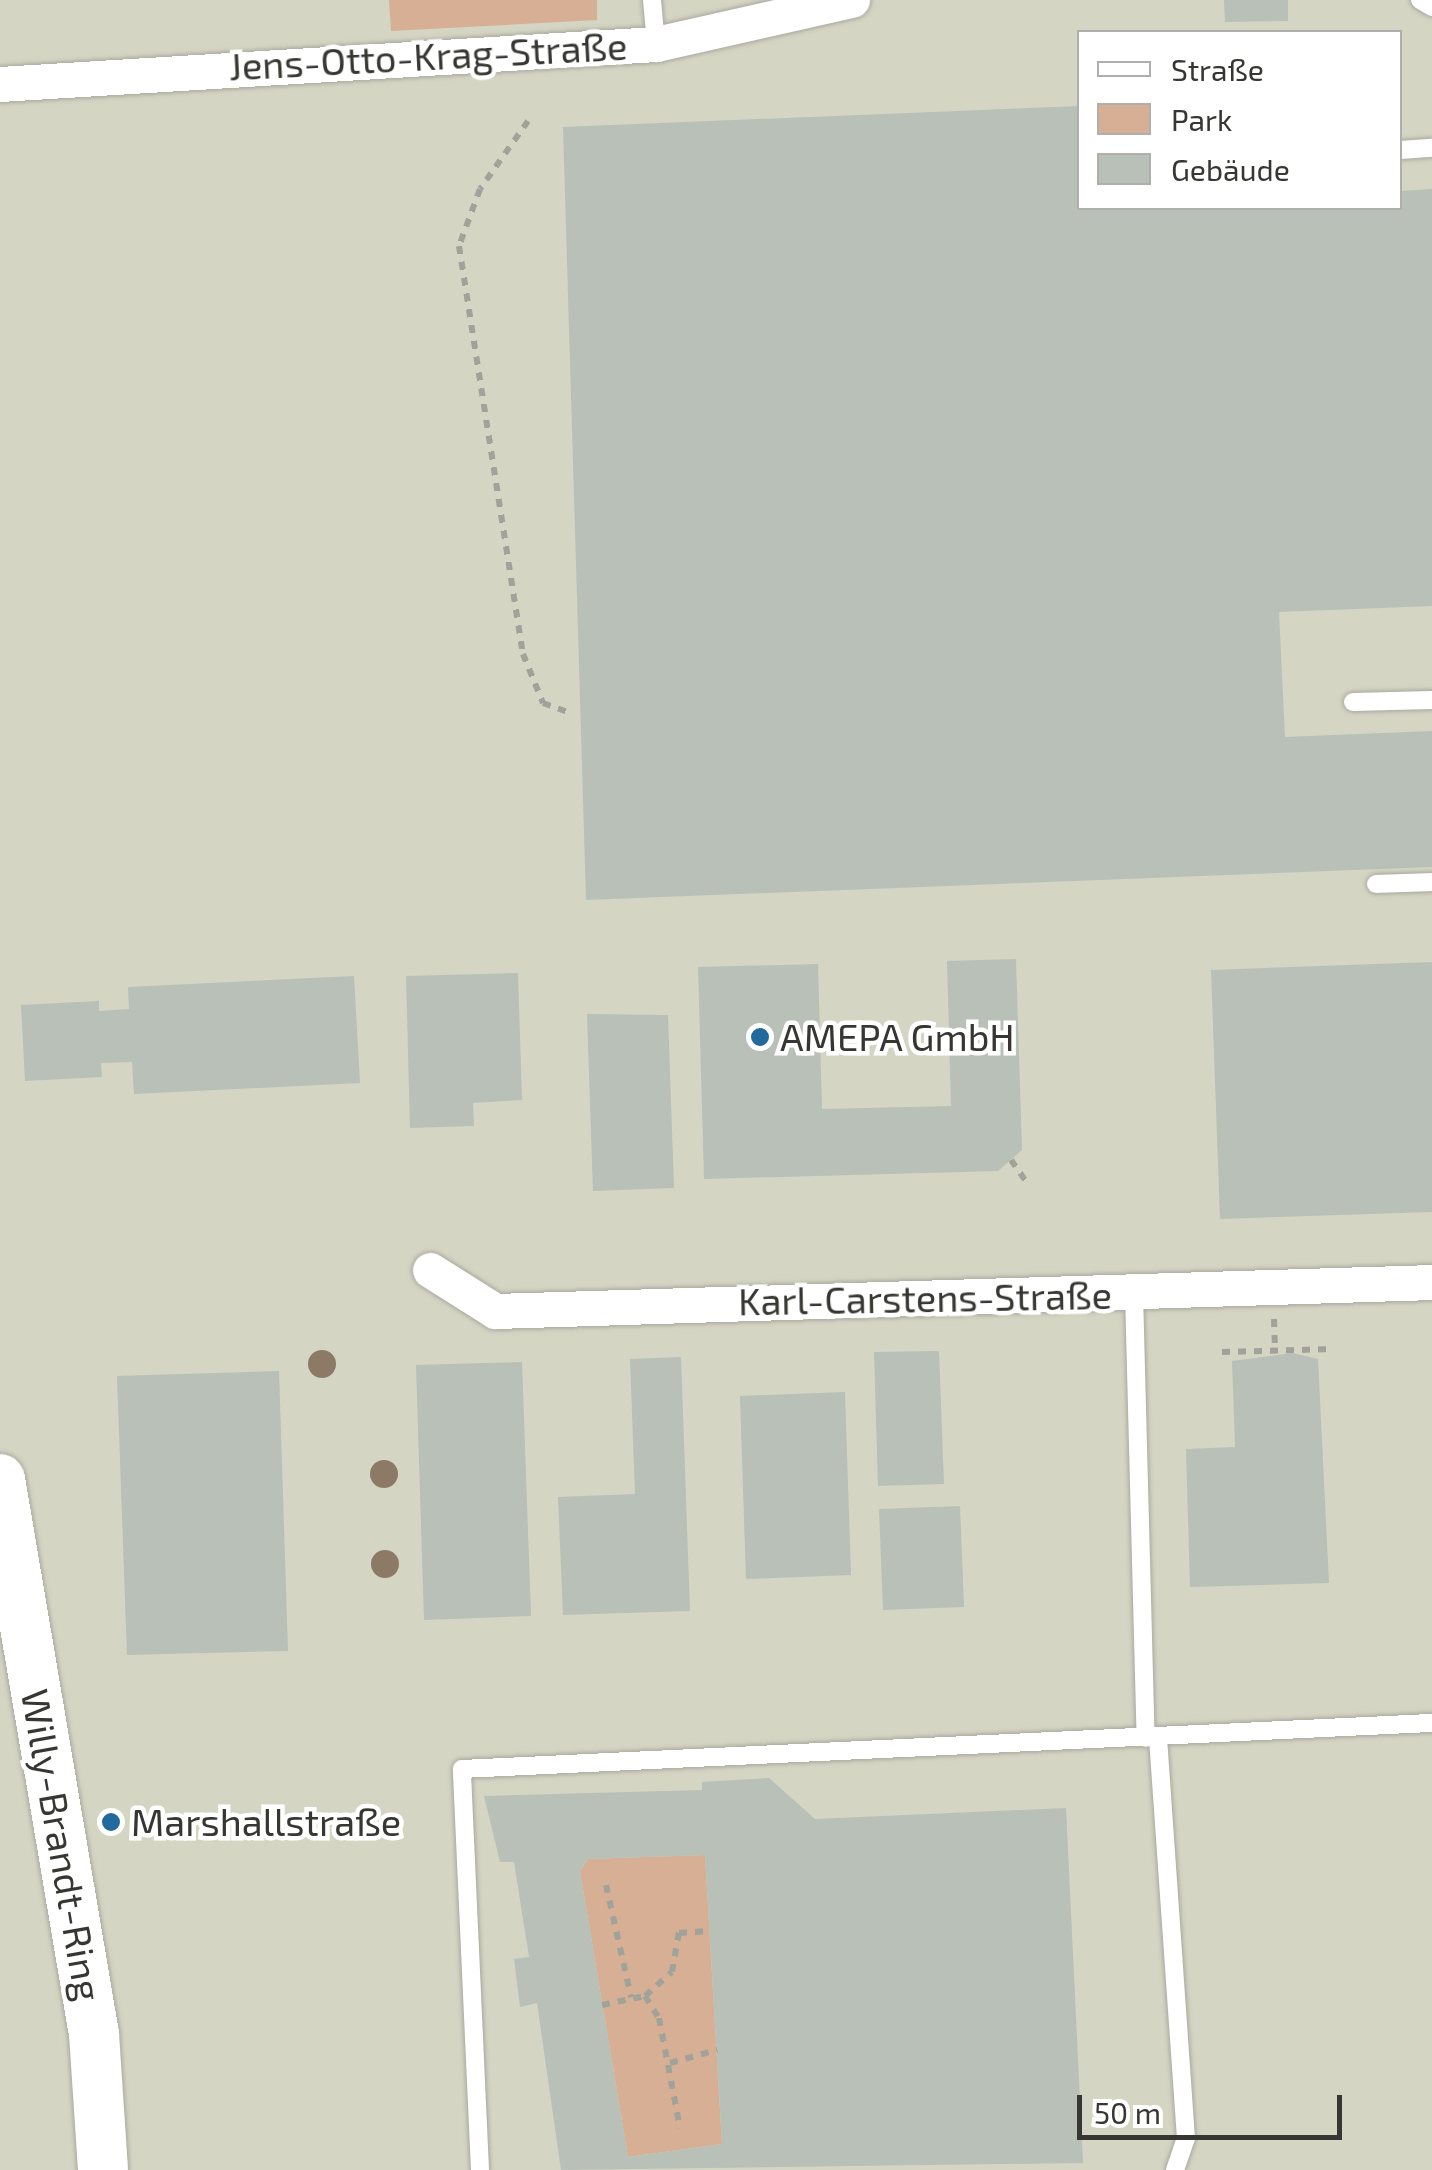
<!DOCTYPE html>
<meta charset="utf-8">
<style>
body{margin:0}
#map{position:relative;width:1432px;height:2170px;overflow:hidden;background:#e0e1d6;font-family:"Exo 2",sans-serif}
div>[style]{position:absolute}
.built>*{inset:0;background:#d4d5c3}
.green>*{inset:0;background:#d6af95}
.building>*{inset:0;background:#b9c0b7}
.path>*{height:6px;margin-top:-3px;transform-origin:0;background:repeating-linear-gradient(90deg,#a1a299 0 8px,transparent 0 16px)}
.roads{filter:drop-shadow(0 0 2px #a9a99f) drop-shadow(0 0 2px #a9a99f)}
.lane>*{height:18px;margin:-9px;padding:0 9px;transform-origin:9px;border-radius:9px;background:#fff}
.street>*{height:35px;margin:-17.5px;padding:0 17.5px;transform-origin:17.5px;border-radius:17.5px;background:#fff}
.secondary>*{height:50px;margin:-25px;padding:0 25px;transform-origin:25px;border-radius:25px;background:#fff}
.trees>*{width:28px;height:28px;margin:-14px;border-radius:50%;background:#8d7a66}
.dots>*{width:28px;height:28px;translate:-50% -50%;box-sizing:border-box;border:5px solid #fff;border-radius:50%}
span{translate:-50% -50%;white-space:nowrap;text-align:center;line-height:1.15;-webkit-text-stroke:9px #fff;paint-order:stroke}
.street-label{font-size:38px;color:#363632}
.poi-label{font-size:38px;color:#363632}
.left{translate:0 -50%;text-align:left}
.legend{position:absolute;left:1077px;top:30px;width:325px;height:180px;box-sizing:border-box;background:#fff;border:2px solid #afafad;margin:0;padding:12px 18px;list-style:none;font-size:30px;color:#363632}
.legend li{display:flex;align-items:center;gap:20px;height:50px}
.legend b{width:50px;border:2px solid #afafad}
.scale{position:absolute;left:1077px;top:2095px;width:265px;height:45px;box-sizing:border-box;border:5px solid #363632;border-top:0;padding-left:12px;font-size:30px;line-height:35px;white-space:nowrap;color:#363632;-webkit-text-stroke:8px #fff;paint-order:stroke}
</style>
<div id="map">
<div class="built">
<i style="clip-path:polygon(evenodd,0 0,1432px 0,1432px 2170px,0 2170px,0 0,1080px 32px,1400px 32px,1400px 208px,1080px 208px,1080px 32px)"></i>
</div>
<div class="green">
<i style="clip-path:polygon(389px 0,597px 0,597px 20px,391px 31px)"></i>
<i style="clip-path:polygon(705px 1855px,722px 2144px,628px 2157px,580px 1871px,588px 1859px)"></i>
</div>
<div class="building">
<i style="clip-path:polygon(1224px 0,1288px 0,1288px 21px,1225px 22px)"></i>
<i style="clip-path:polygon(1080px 106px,1080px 208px,1400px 208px,1400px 191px,1432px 189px,1432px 606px,1279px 612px,1285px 737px,1432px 731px,1432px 867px,586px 900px,563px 127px)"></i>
<i style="clip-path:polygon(1016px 959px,1022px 1150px,998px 1171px,704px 1179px,698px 967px,818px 964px,822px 1109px,951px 1106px,947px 961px)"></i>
<i style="clip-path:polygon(1432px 962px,1432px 1212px,1220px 1219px,1211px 970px)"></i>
<i style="clip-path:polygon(518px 973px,522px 1100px,473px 1103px,474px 1126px,410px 1128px,406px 976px)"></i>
<i style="clip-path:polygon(354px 976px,360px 1083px,134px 1094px,132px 1062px,101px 1063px,102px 1077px,25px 1081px,21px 1005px,99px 1001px,99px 1011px,129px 1009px,128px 987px)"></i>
<i style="clip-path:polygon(587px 1014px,668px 1015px,674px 1188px,593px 1191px)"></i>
<i style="clip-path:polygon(939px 1351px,944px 1484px,878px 1486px,874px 1352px)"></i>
<i style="clip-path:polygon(1292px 1353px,1318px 1359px,1329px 1583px,1190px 1587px,1186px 1449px,1235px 1447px,1232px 1361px)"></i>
<i style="clip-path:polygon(681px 1357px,690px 1611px,563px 1615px,558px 1497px,635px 1494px,630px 1359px)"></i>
<i style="clip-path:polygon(522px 1362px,531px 1616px,424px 1620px,416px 1365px)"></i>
<i style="clip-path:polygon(279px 1371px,288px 1651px,127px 1655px,117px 1376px)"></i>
<i style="clip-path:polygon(845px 1392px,851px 1575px,746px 1579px,740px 1396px)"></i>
<i style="clip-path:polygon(960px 1506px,964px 1607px,883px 1610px,879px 1509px)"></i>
<i style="clip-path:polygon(evenodd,769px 1778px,815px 1819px,1066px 1808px,1083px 2163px,561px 2170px,537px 2003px,520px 2007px,514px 1959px,529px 1957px,514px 1862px,500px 1862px,484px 1796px,702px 1790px,702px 1782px,769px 1778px,705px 1855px,722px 2144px,628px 2157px,580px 1871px,588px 1859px,705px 1855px)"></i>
</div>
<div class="path">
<i style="left:528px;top:121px;width:83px;rotate:125.2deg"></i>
<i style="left:480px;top:189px;width:61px;rotate:110.2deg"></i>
<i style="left:459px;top:246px;width:413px;rotate:81.1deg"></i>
<i style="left:523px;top:654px;width:53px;rotate:67.8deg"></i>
<i style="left:543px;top:703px;width:27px;rotate:20deg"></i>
<i style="left:1011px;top:1160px;width:29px;rotate:55deg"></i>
<i style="left:1274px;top:1319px;width:33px;rotate:88deg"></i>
<i style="left:1222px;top:1352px;width:111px;rotate:-1.5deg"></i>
<i style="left:606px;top:1885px;width:115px;rotate:77.4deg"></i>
<i style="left:645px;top:1996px;width:36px;rotate:-42deg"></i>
<i style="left:672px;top:1972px;width:40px;rotate:-80deg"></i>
<i style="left:679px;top:1933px;width:30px;rotate:-4deg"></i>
<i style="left:602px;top:2005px;width:44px;rotate:-11.8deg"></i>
<i style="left:645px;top:1996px;width:26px;rotate:58deg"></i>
<i style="left:659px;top:2018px;width:112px;rotate:79.2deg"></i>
<i style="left:670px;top:2063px;width:49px;rotate:-15.5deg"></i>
</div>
<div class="roads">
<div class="lane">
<i style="left:652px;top:0;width:44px;rotate:84.8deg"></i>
<i style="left:1420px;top:0;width:14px;rotate:30deg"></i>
<i style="left:1400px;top:150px;width:32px;rotate:-4deg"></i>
<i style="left:1353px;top:702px;width:79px;rotate:-1.5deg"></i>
<i style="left:1376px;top:884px;width:56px;rotate:-2deg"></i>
<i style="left:1134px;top:1293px;width:445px;rotate:88.5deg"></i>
<i style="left:1158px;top:1738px;width:401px;rotate:86deg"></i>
<i style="left:1186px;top:2138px;width:34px;rotate:109deg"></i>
<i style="left:480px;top:2170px;width:401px;rotate:-92.6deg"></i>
<i style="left:462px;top:1769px;width:971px;rotate:-2.72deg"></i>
</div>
<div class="street">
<i style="left:0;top:84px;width:657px;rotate:-3.49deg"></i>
<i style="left:656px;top:44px;width:201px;rotate:-12.7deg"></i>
<i style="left:430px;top:1270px;width:77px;rotate:32.2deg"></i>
<i style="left:495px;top:1311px;width:937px;rotate:-1.77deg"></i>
</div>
<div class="secondary">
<i style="left:0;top:1479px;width:563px;rotate:80.39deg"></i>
<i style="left:94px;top:2034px;width:136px;rotate:86.2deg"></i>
</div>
</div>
<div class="trees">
<i style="left:322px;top:1364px"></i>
<i style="left:384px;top:1474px"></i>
<i style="left:385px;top:1564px"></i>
</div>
<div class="dots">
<i style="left:760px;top:1037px;background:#226a9e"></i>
<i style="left:111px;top:1822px;background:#226a9e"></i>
</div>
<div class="street-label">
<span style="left:428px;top:56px;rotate:-3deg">Jens-Otto-Krag-Straße</span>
<span style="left:925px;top:1298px;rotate:-1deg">Karl-Carstens-Straße</span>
<span style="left:62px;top:1845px;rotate:80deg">Willy-Brandt-Ring</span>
</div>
<div class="poi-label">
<span class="left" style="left:780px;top:1037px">AMEPA GmbH</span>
<span class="left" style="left:131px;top:1822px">Marshallstraße</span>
</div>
<ul class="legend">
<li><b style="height:12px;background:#fff"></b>Straße</li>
<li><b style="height:28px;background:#d6af95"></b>Park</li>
<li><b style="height:28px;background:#b9c0b7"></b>Gebäude</li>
</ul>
<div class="scale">50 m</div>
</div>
